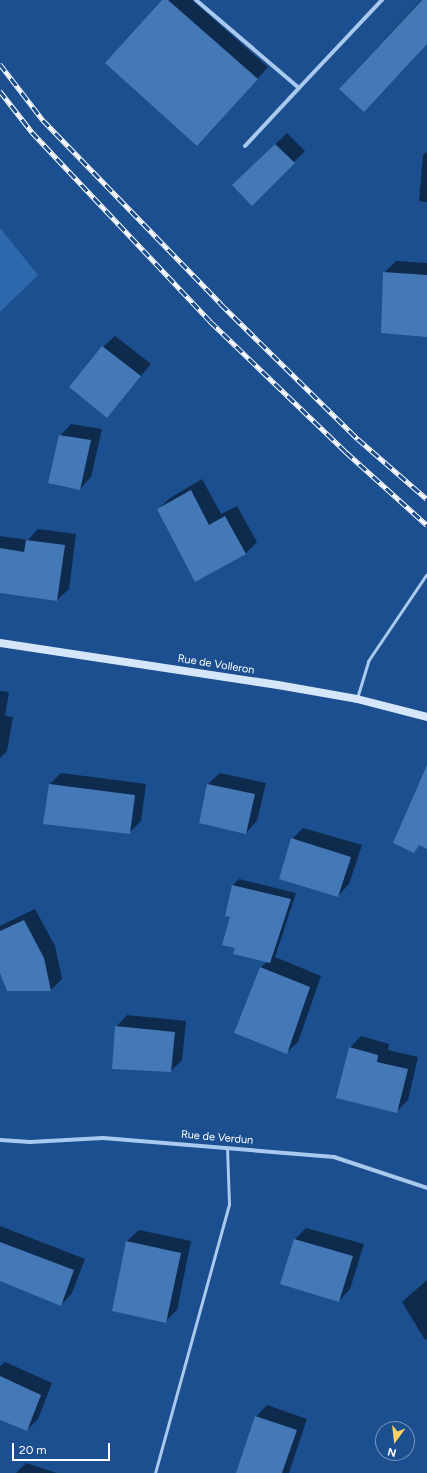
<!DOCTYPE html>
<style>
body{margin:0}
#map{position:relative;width:427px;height:1473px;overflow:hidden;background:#1b4f8f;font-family:Figtree,sans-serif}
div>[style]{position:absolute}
.green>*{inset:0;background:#2e69ad}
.shadow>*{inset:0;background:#0007}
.building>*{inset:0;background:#4478b7}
.lane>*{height:3px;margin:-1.5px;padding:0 1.5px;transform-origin:1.5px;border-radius:1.5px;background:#a9c9ee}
.street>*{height:4px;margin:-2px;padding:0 2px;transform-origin:2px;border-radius:2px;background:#a9c9ee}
.secondary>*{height:8px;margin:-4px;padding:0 4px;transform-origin:4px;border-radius:4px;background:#d6e6fa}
.rail>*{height:4.5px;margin-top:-2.25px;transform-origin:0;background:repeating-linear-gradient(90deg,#1b4f8f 0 9px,#fff 0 18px);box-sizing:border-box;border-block:1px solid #fff}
span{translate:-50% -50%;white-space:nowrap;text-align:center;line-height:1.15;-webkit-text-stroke:4px #1b4f8f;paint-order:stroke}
.street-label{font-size:11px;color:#fff}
.north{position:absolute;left:375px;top:1421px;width:40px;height:40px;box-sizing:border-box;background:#1b4f8f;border:1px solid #7695bc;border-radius:50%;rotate:195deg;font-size:11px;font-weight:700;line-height:16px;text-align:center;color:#fff}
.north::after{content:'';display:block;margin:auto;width:14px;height:18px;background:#ffd166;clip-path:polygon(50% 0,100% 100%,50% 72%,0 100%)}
.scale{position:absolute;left:12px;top:1443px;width:98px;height:18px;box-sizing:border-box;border:2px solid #fff;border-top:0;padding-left:5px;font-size:12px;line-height:14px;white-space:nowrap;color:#fff;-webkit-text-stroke:3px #1b4f8f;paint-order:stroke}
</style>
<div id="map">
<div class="green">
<i style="clip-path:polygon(0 228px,38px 275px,0 312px)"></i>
</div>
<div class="shadow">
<i style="clip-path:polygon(163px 0,192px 0,268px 67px,208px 134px)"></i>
<i style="clip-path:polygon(421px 0,427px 0,427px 43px,340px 88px)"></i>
<i style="clip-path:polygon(287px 133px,305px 151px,252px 205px,244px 174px)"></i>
<i style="clip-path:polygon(427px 152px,427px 202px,419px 201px,423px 155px)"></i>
<i style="clip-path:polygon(396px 261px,427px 263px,427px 336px,384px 273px)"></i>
<i style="clip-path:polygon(115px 336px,151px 364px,107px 417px,103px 347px)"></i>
<i style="clip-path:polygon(71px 424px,102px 429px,91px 477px,80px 489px,60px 436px)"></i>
<i style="clip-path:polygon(202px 479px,221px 514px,237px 506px,257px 542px,246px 553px,195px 581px,158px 509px,170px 498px)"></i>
<i style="clip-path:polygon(38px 529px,76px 534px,69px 589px,57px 600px,0 592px,0 536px,28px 540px)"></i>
<i style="clip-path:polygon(0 691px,9px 692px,5px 716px,13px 717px,7px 751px,0 758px)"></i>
<i style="clip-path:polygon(61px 773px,146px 784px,141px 821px,129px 833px,50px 784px)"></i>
<i style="clip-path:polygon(220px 773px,266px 783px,257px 821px,246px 833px,208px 784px)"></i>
<i style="clip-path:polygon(303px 828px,362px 845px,349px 884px,338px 896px,292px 839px)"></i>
<i style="clip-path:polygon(239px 879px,296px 893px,275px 957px,321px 976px,298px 1042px,286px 1053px,235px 1033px,261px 967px,267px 962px,236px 948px,231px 916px,233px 885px)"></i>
<i style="clip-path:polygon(35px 909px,55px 946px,62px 979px,51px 990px,0 971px,0 926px)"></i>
<i style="clip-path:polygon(127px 1015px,186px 1021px,182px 1060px,171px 1071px,116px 1027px)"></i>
<i style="clip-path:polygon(361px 1036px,389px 1044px,388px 1050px,418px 1057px,408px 1100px,396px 1112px,350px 1048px)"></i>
<i style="clip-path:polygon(0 1226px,85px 1259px,72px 1293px,61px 1305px,0 1280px)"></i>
<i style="clip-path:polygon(306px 1228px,364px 1244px,350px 1289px,339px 1301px,295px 1239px)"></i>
<i style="clip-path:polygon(139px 1230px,191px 1241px,177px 1310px,165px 1322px,127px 1241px)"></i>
<i style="clip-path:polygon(427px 1280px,427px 1339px,425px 1340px,402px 1302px)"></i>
<i style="clip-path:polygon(5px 1362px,52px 1383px,38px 1419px,27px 1430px,0 1419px,0 1366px)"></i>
<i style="clip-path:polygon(267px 1405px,307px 1419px,289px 1473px,237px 1473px,256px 1417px)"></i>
<i style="clip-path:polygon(26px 1463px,57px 1473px,16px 1473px)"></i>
</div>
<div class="building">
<i style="clip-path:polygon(162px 0,168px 0,258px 79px,197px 146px,105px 63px)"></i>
<i style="clip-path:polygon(422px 0,427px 0,427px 44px,364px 112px,339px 89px)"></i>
<i style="clip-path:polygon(275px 144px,295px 163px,252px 206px,232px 185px)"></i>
<i style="clip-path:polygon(383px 272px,427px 275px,427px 337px,381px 333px)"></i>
<i style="clip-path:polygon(102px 346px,141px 376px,107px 418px,69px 387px)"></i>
<i style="clip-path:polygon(59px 435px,91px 440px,80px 490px,48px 483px)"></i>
<i style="clip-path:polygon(191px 490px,209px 525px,225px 516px,246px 554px,195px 582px,157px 509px)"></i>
<i style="clip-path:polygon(26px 540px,65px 545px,57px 601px,0 593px,0 548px,24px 552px)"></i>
<i style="clip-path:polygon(427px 765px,427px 849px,419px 845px,414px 853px,393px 843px)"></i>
<i style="clip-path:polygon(49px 784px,135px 795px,130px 834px,43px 824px)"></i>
<i style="clip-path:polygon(207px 784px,255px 794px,246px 834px,199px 823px)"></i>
<i style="clip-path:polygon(291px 838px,351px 857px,338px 897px,279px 879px)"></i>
<i style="clip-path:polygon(232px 885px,291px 899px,270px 963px,233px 954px,235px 948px,222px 945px,230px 917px,225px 916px)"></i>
<i style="clip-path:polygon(24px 920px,44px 958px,51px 991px,7px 991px,0 973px,0 931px)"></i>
<i style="clip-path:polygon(260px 967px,310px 987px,287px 1054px,234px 1033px)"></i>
<i style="clip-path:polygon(115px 1026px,175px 1032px,171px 1072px,112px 1069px)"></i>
<i style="clip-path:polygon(349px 1047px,378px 1055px,377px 1062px,408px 1069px,397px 1113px,336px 1098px)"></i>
<i style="clip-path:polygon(294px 1239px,353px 1256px,339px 1302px,280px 1284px)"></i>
<i style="clip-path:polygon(126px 1241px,181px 1253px,166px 1323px,112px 1311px)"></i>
<i style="clip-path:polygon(0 1242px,74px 1270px,61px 1306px,0 1281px)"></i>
<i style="clip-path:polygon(0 1376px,41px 1395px,27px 1431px,0 1420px)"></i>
<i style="clip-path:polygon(255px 1416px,297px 1430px,282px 1473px,236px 1473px)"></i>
</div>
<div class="lane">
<i style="left:357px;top:698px;width:39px;rotate:-73deg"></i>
<i style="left:368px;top:661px;width:104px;rotate:-56deg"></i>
<i style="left:155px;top:1473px;width:279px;rotate:-74.6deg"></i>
<i style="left:229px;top:1204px;width:56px;rotate:-92deg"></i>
</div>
<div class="street">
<i style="left:196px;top:0;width:135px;rotate:40.5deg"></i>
<i style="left:299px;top:88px;width:121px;rotate:-46.7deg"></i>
<i style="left:245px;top:146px;width:79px;rotate:-47deg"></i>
<i style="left:0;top:1140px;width:30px;rotate:4deg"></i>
<i style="left:30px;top:1142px;width:73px;rotate:-3.1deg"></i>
<i style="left:103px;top:1138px;width:232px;rotate:4.7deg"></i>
<i style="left:334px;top:1157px;width:98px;rotate:18.4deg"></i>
</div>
<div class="secondary">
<i style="left:0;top:643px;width:281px;rotate:8.6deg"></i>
<i style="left:278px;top:685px;width:80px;rotate:10deg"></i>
<i style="left:357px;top:699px;width:72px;rotate:14.4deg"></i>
</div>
<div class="rail">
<i style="left:0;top:64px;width:71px;rotate:52.5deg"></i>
<i style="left:43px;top:120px;width:256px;rotate:45.9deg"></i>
<i style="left:221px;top:304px;width:192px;rotate:44.6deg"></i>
<i style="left:358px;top:439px;width:91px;rotate:41deg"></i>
<i style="left:0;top:91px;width:52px;rotate:52deg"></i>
<i style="left:32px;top:132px;width:260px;rotate:46.7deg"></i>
<i style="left:210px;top:321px;width:189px;rotate:43.9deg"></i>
<i style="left:346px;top:452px;width:109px;rotate:42deg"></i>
</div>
<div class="street-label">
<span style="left:216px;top:665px;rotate:9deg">Rue de Volleron</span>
<span style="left:217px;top:1138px;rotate:5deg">Rue de Verdun</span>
</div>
<div class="north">N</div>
<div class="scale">20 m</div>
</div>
